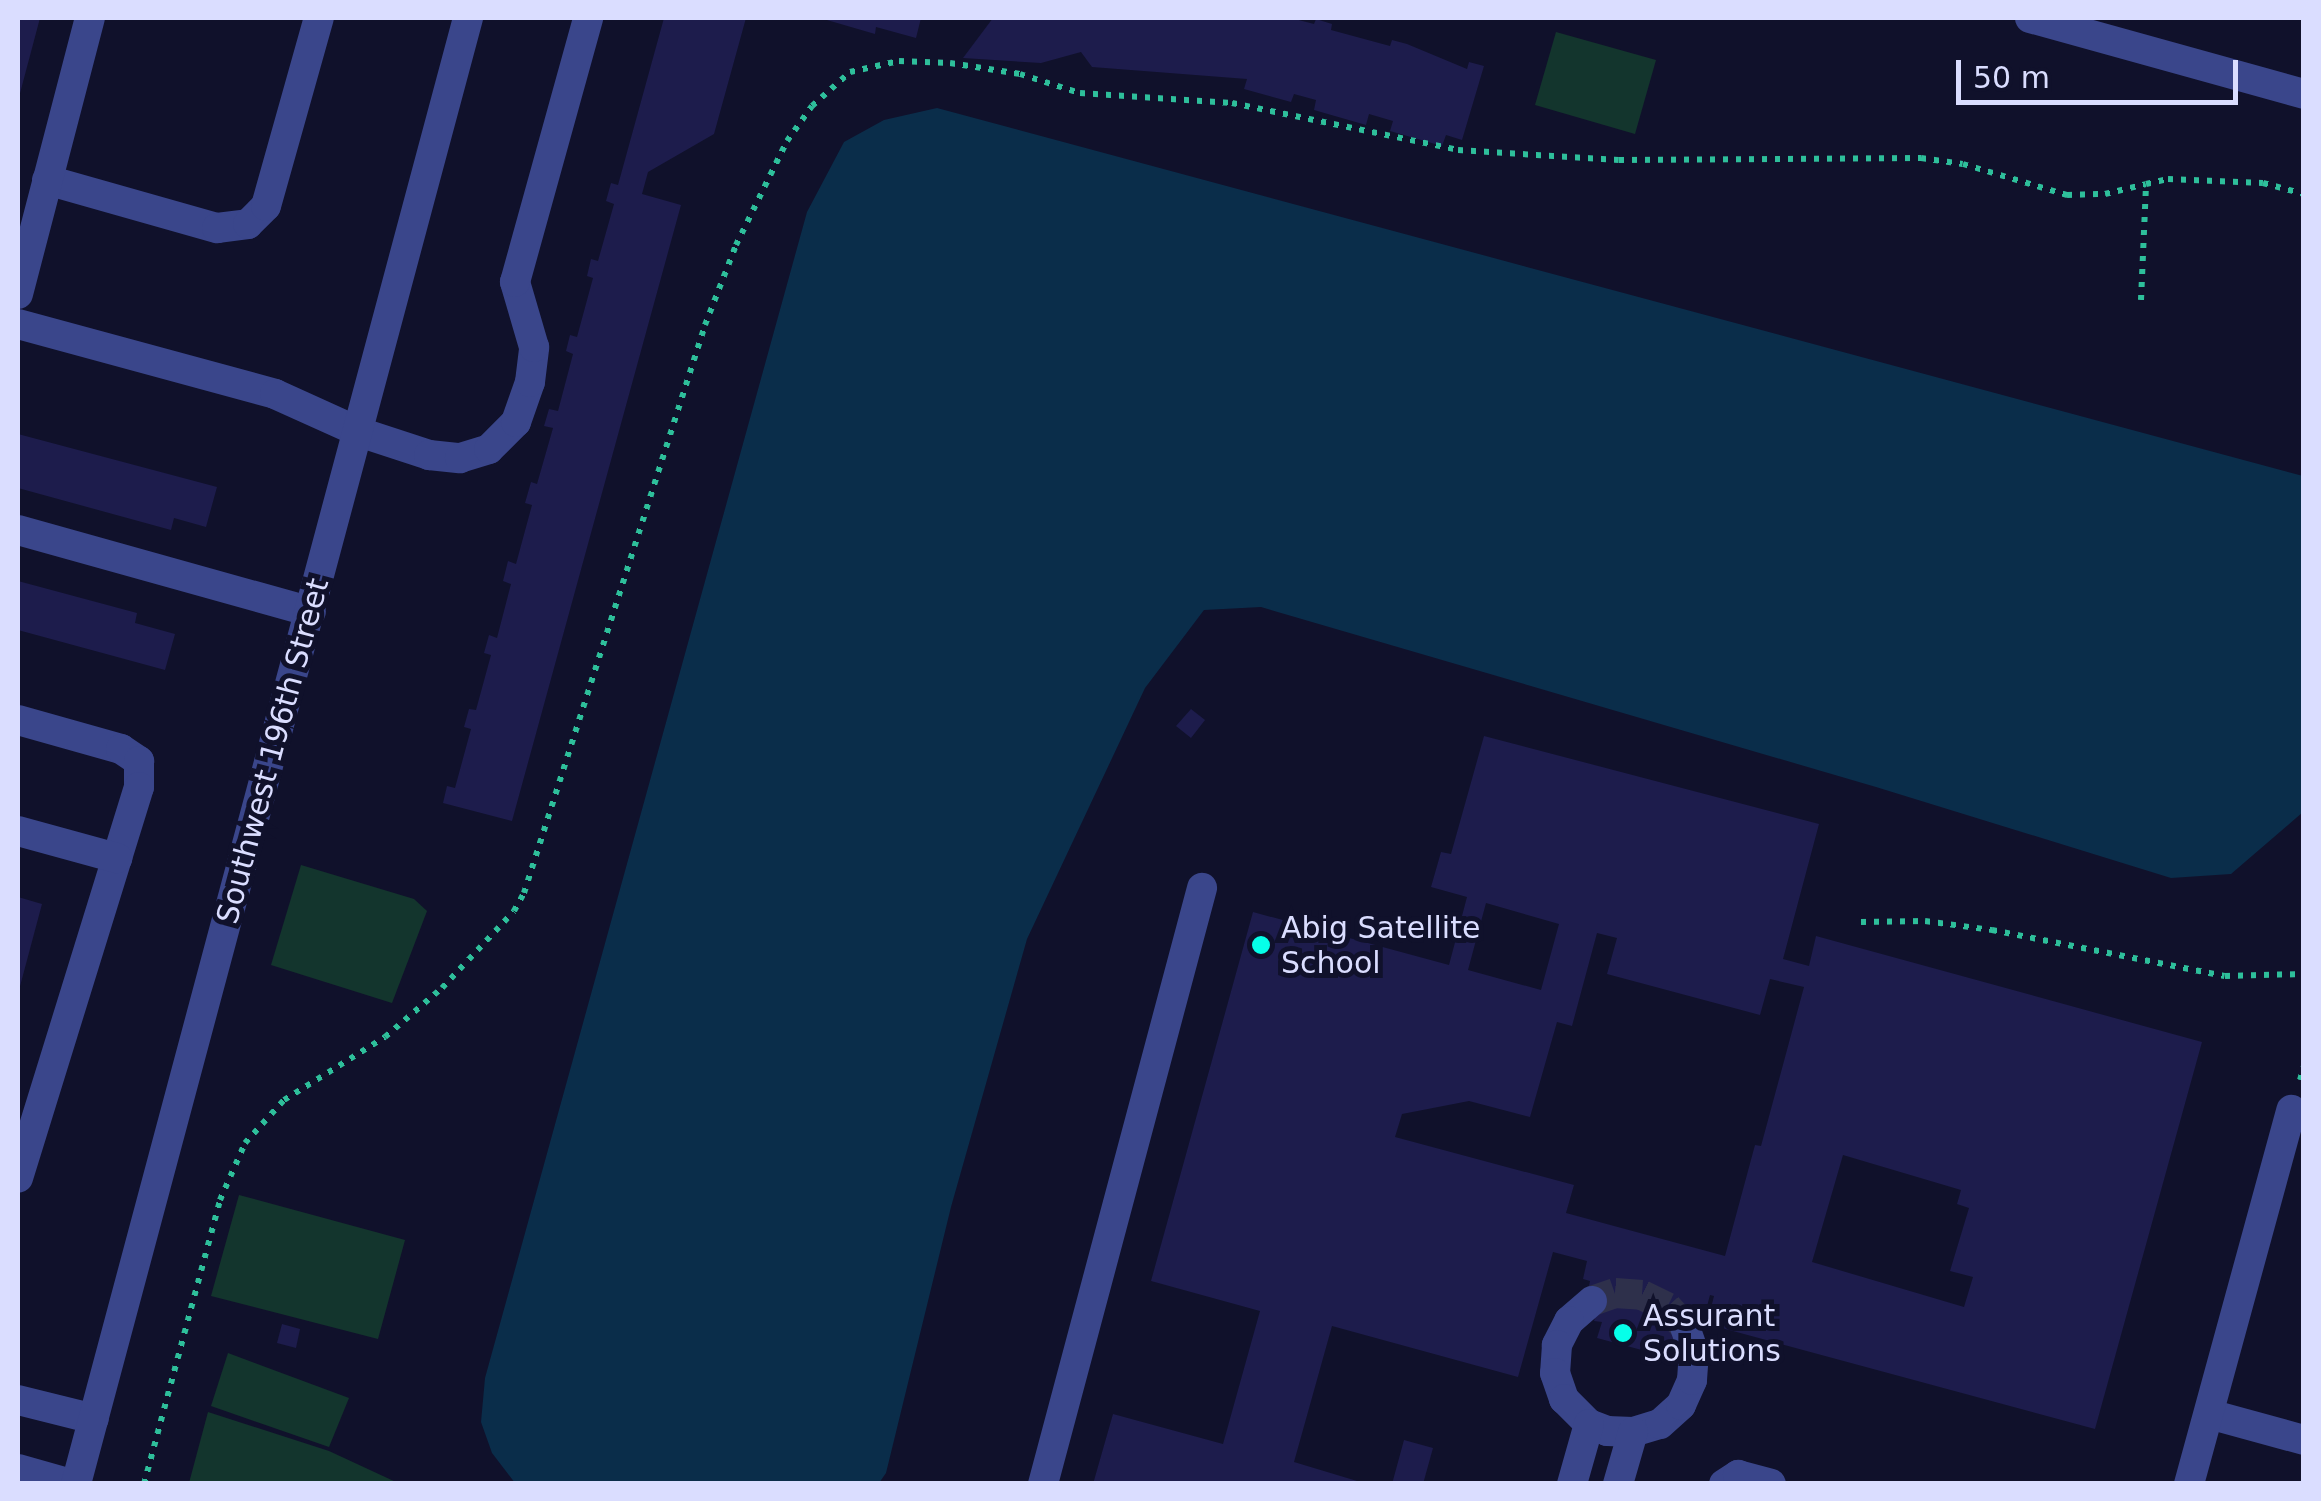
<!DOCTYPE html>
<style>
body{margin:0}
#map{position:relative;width:2321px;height:1501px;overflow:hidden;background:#10112b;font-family:"DejaVu Sans",sans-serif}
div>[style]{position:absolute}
.green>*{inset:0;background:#13352d}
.water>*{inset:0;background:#0a2d4a}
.building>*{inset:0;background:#1d1c4c}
.minor-tunnel>*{height:30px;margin-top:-15px;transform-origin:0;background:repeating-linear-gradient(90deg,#2e304b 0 30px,transparent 0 45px)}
.path>*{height:6px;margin-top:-3px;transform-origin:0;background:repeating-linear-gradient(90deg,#2ebf9b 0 5px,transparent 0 13px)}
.minor>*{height:30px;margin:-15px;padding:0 15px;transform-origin:15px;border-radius:15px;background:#3a468b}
.dots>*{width:28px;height:28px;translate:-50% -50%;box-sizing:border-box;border:5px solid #10112b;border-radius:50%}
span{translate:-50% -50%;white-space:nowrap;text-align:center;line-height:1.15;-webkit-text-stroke:10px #10112b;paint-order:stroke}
.street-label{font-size:30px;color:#daddff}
.poi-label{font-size:30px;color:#daddff}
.left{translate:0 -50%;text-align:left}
.frame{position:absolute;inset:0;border:20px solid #daddff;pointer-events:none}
.scale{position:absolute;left:1956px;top:60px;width:282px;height:45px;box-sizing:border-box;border:5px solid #daddff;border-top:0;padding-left:12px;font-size:30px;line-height:35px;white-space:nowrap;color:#daddff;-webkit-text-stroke:8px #10112b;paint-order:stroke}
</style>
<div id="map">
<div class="green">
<i style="clip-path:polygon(1556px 32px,1656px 60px,1635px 134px,1535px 105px)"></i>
<i style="clip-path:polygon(301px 865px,414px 899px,427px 911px,392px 1003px,271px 965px)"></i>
<i style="clip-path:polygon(239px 1195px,405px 1240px,378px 1339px,211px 1296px)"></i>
<i style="clip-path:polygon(228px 1353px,349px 1398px,329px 1447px,211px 1406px)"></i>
<i style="clip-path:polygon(208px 1412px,329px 1451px,398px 1483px,189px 1483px)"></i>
</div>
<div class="water">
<i style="clip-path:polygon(937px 108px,2303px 476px,2303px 812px,2231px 874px,2171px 878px,1876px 787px,1261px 607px,1204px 610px,1145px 688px,1027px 939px,951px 1207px,886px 1473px,879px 1483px,515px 1483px,492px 1453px,481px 1422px,485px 1378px,807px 212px,844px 142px,884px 120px)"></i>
</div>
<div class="building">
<i style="clip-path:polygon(18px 18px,40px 18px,19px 97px,18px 97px)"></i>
<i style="clip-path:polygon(664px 18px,746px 18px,714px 134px,648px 172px,642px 194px,681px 205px,512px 821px,443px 803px,447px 786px,455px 788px,471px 729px,464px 727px,469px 709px,476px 710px,491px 655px,484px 653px,489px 635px,497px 638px,511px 584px,503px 581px,508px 561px,516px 564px,532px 505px,525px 503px,531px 482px,537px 484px,553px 428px,544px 426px,549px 409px,558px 411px,573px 354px,566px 351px,570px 335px,577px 337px,593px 278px,587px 276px,591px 259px,598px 261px,614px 204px,606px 201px,611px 183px,618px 185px)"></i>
<i style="clip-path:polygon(820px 18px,921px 18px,916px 38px,876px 27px,875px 34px)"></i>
<i style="clip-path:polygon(993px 18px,1291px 18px,1314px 24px,1316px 19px,1332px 24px,1331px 30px,1390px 46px,1392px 40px,1407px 44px,1467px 69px,1469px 62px,1484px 66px,1462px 140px,1446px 135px,1442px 146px,1390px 131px,1393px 121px,1369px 114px,1366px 125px,1314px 110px,1316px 100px,1294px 94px,1291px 102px,1244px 89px,1247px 79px,1092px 67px,1081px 52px,1041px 63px,963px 58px)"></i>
<i style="clip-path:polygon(18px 434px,217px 487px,206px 527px,174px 518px,171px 530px,18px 488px)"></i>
<i style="clip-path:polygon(18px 581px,137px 613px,135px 623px,175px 634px,165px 670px,18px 630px)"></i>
<i style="clip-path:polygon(1191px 709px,1205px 720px,1191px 738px,1176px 726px)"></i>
<i style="clip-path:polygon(evenodd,1484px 736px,1819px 824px,1783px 959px,1809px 966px,1816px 936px,2202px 1042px,2095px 1429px,1707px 1324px,1714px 1296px,1710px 1295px,1706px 1310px,1698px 1308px,1695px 1321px,1678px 1331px,1673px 1344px,1668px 1342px,1664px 1356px,1597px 1338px,1602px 1322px,1594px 1321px,1598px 1307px,1588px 1291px,1590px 1281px,1583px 1279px,1587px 1261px,1553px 1252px,1518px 1377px,1332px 1326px,1294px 1462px,1367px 1484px,1093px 1484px,1113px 1414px,1223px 1444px,1260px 1311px,1151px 1281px,1253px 912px,1449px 965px,1467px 897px,1431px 887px,1441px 852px,1451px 854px,1484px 736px,1486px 903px,1559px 924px,1541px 990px,1468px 970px,1486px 903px,1484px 736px,1597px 933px,1617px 938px,1607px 974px,1760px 1015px,1770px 979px,1804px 987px,1761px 1146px,1755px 1145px,1725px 1256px,1566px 1213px,1574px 1185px,1395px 1137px,1402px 1114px,1469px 1101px,1530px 1117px,1557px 1022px,1572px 1026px,1597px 933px,1484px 736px,1843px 1155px,1961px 1190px,1957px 1204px,1969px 1208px,1950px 1271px,1973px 1277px,1964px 1307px,1812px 1262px,1843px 1155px)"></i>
<i style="clip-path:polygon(18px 897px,42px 904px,19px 990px,18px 989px)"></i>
<i style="clip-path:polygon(282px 1324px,300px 1329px,296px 1348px,277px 1343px)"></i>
<i style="clip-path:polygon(1404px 1440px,1433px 1448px,1423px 1484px,1392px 1484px)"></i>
</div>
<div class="minor-tunnel">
<i style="left:1592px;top:1301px;width:24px;rotate:-19deg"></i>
<i style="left:1615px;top:1293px;width:27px;rotate:4deg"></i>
<i style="left:1642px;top:1295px;width:28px;rotate:26deg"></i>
<i style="left:1667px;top:1307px;width:27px;rotate:48deg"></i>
</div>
<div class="path">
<i style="left:2141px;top:300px;width:116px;rotate:-87.5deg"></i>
<i style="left:2146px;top:184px;width:23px;rotate:-13deg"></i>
<i style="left:2168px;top:179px;width:95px;rotate:2.4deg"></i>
<i style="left:2263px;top:183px;width:42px;rotate:15deg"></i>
<i style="left:1861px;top:922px;width:64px;rotate:-0.9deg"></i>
<i style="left:1925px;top:921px;width:68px;rotate:7.7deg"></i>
<i style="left:1992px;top:930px;width:237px;rotate:11.2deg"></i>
<i style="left:2225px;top:976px;width:79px;rotate:-1.5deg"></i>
<i style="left:2300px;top:1080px;width:15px;rotate:-74deg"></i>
<i style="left:144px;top:1484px;width:294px;rotate:-75deg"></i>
<i style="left:220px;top:1200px;width:62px;rotate:-66.3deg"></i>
<i style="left:245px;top:1143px;width:58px;rotate:-47.8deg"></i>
<i style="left:284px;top:1100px;width:119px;rotate:-32deg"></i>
<i style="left:385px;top:1037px;width:75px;rotate:-40.7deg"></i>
<i style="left:442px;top:988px;width:105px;rotate:-46.9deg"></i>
<i style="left:514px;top:911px;width:21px;rotate:-61deg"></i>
<i style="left:524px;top:893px;width:596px;rotate:-72.32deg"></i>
<i style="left:705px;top:325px;width:86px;rotate:-68.8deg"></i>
<i style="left:736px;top:245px;width:116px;rotate:-63.9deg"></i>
<i style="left:787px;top:141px;width:43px;rotate:-54.5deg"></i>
<i style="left:812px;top:106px;width:51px;rotate:-41.8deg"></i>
<i style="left:850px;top:72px;width:50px;rotate:-12.7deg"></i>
<i style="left:899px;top:61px;width:51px;rotate:2.2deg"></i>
<i style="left:950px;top:63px;width:71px;rotate:8.9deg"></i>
<i style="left:1020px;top:74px;width:63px;rotate:17.6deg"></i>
<i style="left:1080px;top:93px;width:152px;rotate:3.8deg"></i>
<i style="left:1232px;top:103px;width:231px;rotate:11.7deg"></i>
<i style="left:1458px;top:150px;width:161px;rotate:3.6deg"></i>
<i style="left:1619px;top:160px;width:302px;rotate:-0.4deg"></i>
<i style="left:1921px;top:158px;width:42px;rotate:8.1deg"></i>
<i style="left:1963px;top:164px;width:109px;rotate:16.6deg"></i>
<i style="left:2067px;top:195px;width:38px;rotate:-2deg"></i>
<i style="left:2105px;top:194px;width:42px;rotate:-13.7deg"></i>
</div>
<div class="minor">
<i style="left:2030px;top:18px;width:284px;rotate:15.5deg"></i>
<i style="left:47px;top:180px;width:177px;rotate:15.8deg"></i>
<i style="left:217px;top:228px;width:31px;rotate:-7deg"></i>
<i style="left:248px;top:224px;width:25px;rotate:-45deg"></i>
<i style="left:266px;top:206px;width:195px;rotate:-74.3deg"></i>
<i style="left:18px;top:294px;width:285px;rotate:-75.4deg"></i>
<i style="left:18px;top:324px;width:266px;rotate:15.2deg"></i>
<i style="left:275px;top:394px;width:92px;rotate:24.3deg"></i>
<i style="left:359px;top:432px;width:74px;rotate:18.2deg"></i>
<i style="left:429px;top:455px;width:31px;rotate:6deg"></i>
<i style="left:460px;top:458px;width:30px;rotate:-17deg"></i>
<i style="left:489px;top:449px;width:38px;rotate:-45deg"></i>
<i style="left:516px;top:422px;width:42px;rotate:-70.7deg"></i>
<i style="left:530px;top:382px;width:35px;rotate:-83deg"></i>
<i style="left:534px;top:347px;width:68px;rotate:-106.3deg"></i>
<i style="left:515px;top:282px;width:274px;rotate:-74.5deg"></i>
<i style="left:18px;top:530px;width:304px;rotate:15.6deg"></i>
<i style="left:18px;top:720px;width:107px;rotate:15.7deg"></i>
<i style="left:121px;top:749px;width:22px;rotate:34deg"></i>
<i style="left:139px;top:761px;width:26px;rotate:90deg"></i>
<i style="left:139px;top:787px;width:409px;rotate:107.2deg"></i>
<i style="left:18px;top:831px;width:103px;rotate:15.3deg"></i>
<i style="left:1592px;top:1301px;width:30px;rotate:139deg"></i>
<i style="left:1569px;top:1321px;width:27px;rotate:117deg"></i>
<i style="left:1557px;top:1345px;width:28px;rotate:94deg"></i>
<i style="left:1555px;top:1373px;width:28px;rotate:71deg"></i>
<i style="left:1564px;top:1399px;width:35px;rotate:45deg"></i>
<i style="left:1589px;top:1424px;width:19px;rotate:21deg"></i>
<i style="left:1607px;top:1431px;width:26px;rotate:2deg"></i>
<i style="left:1633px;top:1432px;width:28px;rotate:-17deg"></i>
<i style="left:1660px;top:1424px;width:28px;rotate:-42deg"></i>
<i style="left:1681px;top:1405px;width:27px;rotate:-66deg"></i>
<i style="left:1692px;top:1380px;width:27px;rotate:-86deg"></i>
<i style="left:1694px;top:1353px;width:28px;rotate:-109deg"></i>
<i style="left:18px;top:1400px;width:78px;rotate:14deg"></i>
<i style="left:2209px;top:1414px;width:98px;rotate:15.3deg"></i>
<i style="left:18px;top:1469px;width:55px;rotate:15.8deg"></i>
<i style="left:76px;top:1484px;width:1518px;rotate:-75.03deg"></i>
<i style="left:1043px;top:1484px;width:617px;rotate:-75.06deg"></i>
<i style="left:1572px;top:1484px;width:62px;rotate:-74.2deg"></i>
<i style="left:1618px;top:1484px;width:54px;rotate:-73.9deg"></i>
<i style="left:1724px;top:1484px;width:17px;rotate:-33deg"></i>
<i style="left:1738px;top:1475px;width:34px;rotate:15deg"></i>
<i style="left:2189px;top:1484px;width:388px;rotate:-74.7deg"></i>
</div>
<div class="dots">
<i style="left:1261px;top:945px;background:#06ffe9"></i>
<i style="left:1623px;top:1333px;background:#06ffe9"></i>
</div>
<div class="street-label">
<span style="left:273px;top:751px;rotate:-75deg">Southwest 196th Street</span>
</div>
<div class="poi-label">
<span class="left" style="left:1281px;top:945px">Abig Satellite<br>School</span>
<span class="left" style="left:1643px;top:1333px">Assurant<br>Solutions</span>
</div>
<div class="frame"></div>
<div class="scale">50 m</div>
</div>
